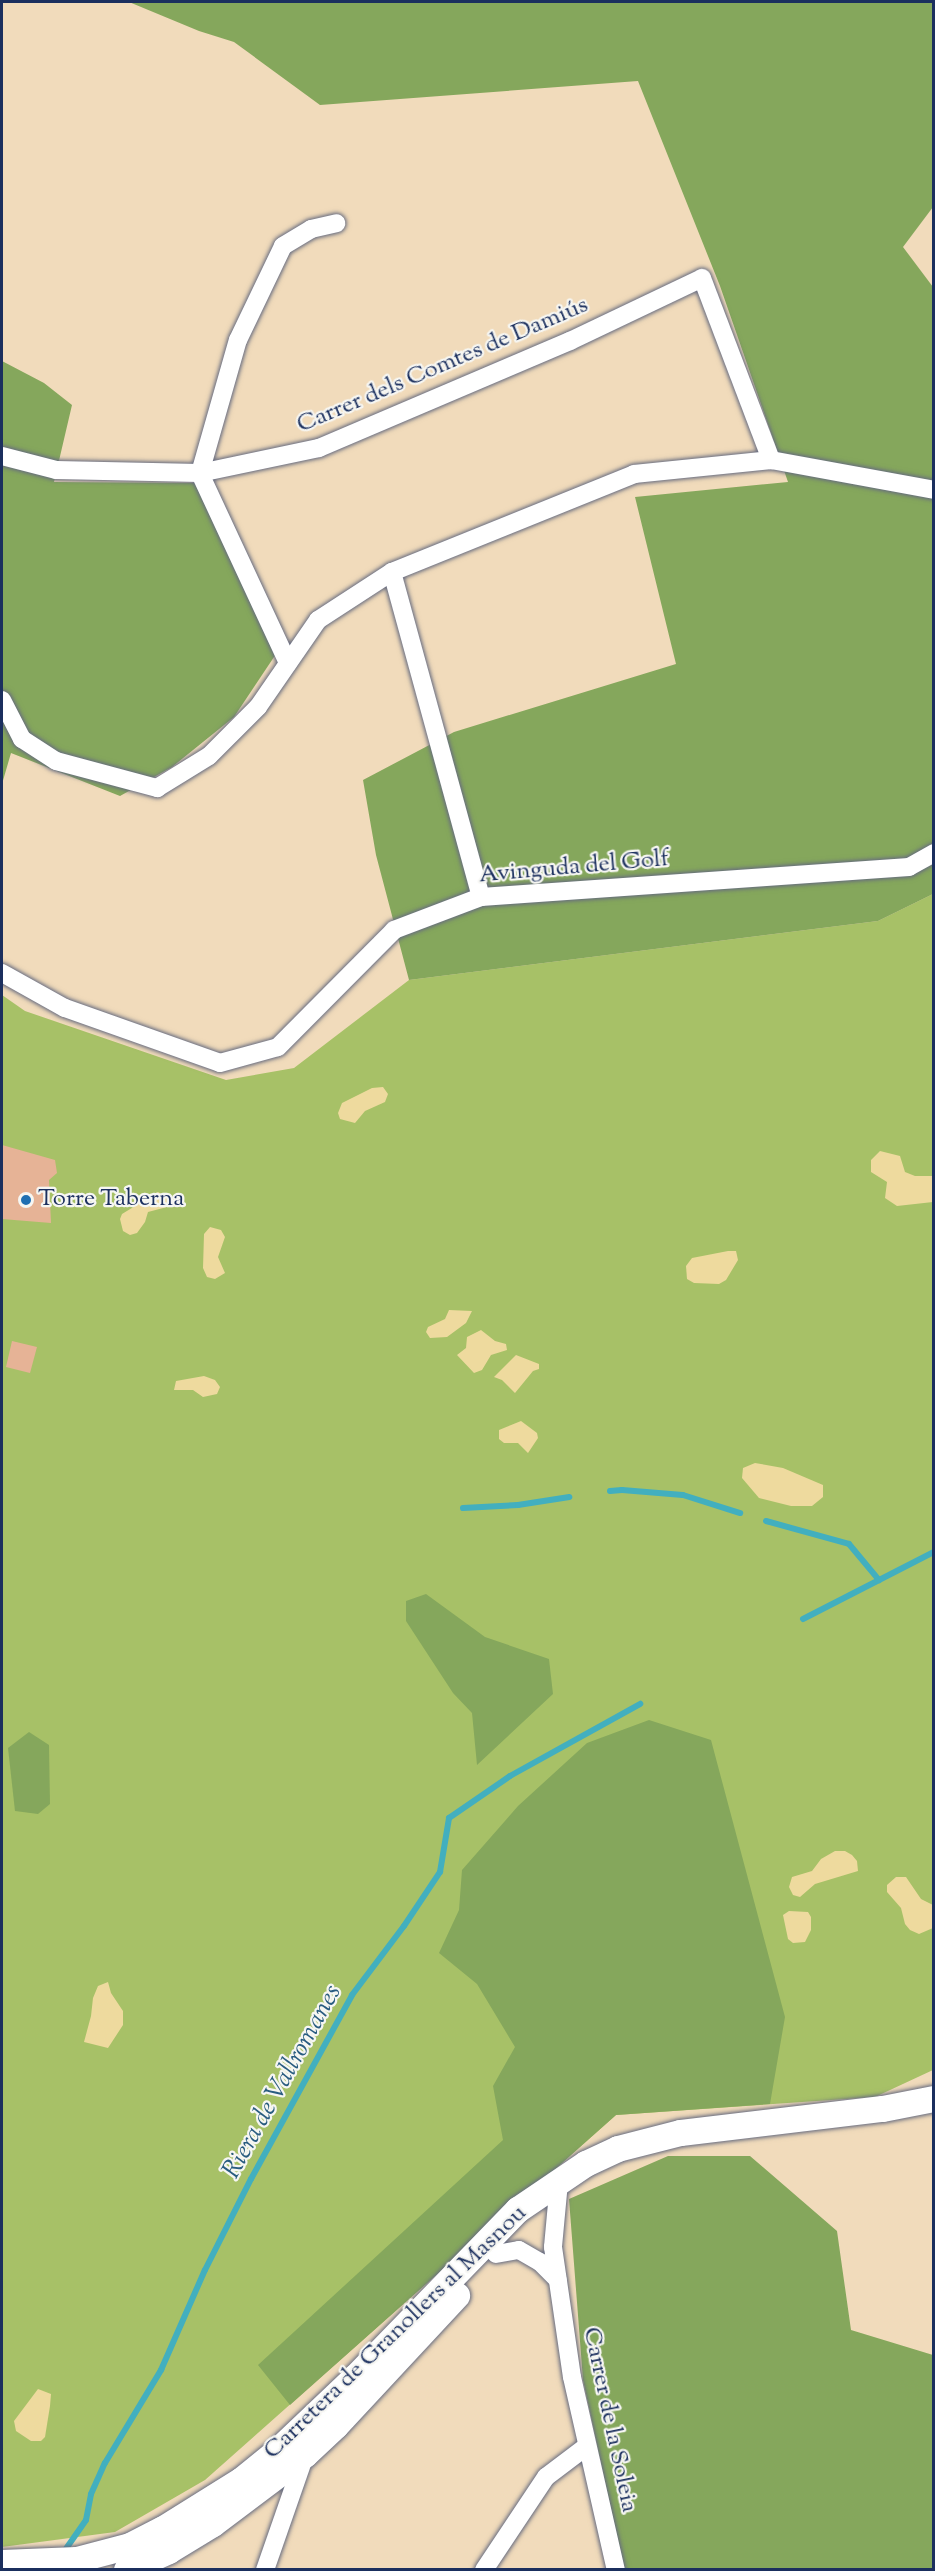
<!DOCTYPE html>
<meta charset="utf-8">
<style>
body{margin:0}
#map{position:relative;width:935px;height:2571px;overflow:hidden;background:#f1dbbb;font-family:"Sorts Mill Goudy",serif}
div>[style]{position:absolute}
.green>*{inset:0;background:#a7c167}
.forest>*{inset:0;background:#85a75c}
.sand>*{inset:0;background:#eeda9e}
.stream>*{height:6px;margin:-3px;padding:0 3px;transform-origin:3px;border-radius:3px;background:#42afbf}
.building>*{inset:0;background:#e6b396}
.roads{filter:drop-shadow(0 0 2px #666b7f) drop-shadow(0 0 2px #666b7f)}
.minor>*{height:18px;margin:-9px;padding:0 9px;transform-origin:9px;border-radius:9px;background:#fff}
.secondary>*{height:26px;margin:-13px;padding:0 13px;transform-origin:13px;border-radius:13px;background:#fff}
.dots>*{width:16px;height:16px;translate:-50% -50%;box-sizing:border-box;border:3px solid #f6f6f2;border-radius:50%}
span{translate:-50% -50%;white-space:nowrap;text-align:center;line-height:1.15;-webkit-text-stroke:4.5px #f6f6f2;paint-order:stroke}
.street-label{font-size:24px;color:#1b2f5e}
.poi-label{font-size:24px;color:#1b2f5e}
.left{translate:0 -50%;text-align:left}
.water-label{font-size:26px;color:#295c80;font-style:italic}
.frame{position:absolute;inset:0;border:3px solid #1b2f5e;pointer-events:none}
</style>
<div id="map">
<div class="green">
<i style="clip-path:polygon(933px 894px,933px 2070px,875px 2097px,616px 2115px,205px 2480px,115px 2532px,2px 2547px,2px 995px,25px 1011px,226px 1080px,294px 1068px,409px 980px,878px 921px)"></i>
</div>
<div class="forest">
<i style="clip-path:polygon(129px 2px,933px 2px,933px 207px,903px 247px,933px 287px,933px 894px,878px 921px,409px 980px,376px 855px,363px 780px,454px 732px,676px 664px,635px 497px,788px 482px,720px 286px,638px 81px,320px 105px,234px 42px,199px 31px)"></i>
<i style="clip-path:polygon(2px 361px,44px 383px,72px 405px,54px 482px,197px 483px,278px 651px,234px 717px,172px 767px,120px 796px,11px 753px,2px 784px)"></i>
<i style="clip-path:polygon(426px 1594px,485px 1637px,549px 1659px,553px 1694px,477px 1765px,472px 1713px,453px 1693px,406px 1621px,406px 1601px)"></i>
<i style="clip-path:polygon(649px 1720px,711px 1740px,785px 2017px,770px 2104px,616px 2115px,290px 2405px,258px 2365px,503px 2140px,493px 2086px,515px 2047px,477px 1984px,439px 1953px,459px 1910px,462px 1870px,518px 1806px,587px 1743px)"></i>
<i style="clip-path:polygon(29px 1732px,49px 1745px,50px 1804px,38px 1814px,15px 1811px,8px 1748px)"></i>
<i style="clip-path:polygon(668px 2156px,750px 2156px,837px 2231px,851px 2330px,933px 2355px,933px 2569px,624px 2569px,583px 2380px,569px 2199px)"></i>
</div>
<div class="sand">
<i style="clip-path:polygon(383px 1087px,388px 1094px,385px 1102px,365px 1111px,355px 1123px,340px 1119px,338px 1113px,342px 1103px,372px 1088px)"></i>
<i style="clip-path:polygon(880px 1151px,900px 1156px,905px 1172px,915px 1176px,933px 1176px,933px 1202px,897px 1206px,885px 1198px,887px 1182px,871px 1172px,871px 1160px)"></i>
<i style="clip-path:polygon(158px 1192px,167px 1197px,169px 1204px,167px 1207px,148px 1212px,145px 1222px,137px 1233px,130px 1235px,123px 1231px,120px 1219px,122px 1214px)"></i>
<i style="clip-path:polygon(210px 1227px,221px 1230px,225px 1237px,218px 1257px,225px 1273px,215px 1279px,207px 1277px,203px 1268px,204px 1234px)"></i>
<i style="clip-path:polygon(728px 1251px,736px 1251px,738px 1260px,726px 1280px,719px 1284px,694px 1283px,687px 1279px,686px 1266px,692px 1258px)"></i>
<i style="clip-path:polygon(449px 1310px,472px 1311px,466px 1323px,447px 1337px,430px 1338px,426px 1332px,428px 1327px,445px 1319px)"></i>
<i style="clip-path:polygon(481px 1330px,495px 1341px,506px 1344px,507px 1350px,491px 1355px,482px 1370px,474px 1373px,457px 1355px,466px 1348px,467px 1337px)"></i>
<i style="clip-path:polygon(516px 1355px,539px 1364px,539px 1369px,533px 1371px,515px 1393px,502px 1380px,494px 1377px)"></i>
<i style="clip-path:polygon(204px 1376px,215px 1380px,220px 1387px,217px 1394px,203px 1397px,193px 1390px,174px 1390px,176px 1381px)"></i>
<i style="clip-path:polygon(521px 1421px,537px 1433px,538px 1438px,528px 1453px,518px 1443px,504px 1443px,499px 1439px,499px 1430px)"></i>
<i style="clip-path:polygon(755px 1463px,783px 1468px,823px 1485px,823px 1497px,812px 1506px,791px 1506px,759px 1498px,742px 1478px,743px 1468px)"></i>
<i style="clip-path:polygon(835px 1851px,845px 1851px,852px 1855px,857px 1861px,858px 1871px,815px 1884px,800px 1897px,793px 1895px,789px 1887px,792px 1877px,812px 1871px,821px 1859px)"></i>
<i style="clip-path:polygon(896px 1877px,906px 1877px,921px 1899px,933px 1905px,933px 1928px,919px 1934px,910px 1930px,905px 1924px,901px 1908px,887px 1892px,887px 1885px)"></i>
<i style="clip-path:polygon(789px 1911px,808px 1912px,811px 1917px,811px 1930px,805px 1942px,793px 1943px,788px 1939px,783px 1915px)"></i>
<i style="clip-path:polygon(108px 1982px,111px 1993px,123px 2011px,123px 2025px,108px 2048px,84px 2042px,91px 2016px,93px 1998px,98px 1986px)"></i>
<i style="clip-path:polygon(38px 2389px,51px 2394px,50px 2406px,45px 2437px,41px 2441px,31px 2441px,16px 2431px,14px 2421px)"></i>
</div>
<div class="stream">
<i style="left:610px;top:1491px;width:12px;rotate:-5deg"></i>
<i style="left:622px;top:1490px;width:61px;rotate:4.7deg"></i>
<i style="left:683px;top:1495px;width:60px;rotate:17.5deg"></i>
<i style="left:463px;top:1508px;width:55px;rotate:-3.1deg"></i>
<i style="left:518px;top:1505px;width:52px;rotate:-8.9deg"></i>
<i style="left:766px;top:1521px;width:86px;rotate:15.5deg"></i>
<i style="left:849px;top:1544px;width:47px;rotate:50.2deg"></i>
<i style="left:803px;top:1619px;width:147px;rotate:-27.1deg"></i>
<i style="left:63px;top:2553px;width:40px;rotate:-55.1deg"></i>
<i style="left:86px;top:2520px;width:26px;rotate:-79deg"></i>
<i style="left:91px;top:2494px;width:34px;rotate:-66deg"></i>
<i style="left:105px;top:2463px;width:109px;rotate:-58.9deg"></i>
<i style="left:161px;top:2370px;width:109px;rotate:-66.3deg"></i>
<i style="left:205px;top:2270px;width:102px;rotate:-63.2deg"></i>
<i style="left:251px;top:2179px;width:210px;rotate:-61.2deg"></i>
<i style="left:352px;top:1995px;width:86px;rotate:-53deg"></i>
<i style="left:404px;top:1926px;width:65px;rotate:-56.3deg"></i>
<i style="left:440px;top:1872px;width:55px;rotate:-80.5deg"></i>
<i style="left:449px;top:1818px;width:74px;rotate:-34.5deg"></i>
<i style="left:510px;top:1776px;width:149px;rotate:-29deg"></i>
</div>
<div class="building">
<i style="clip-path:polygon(2px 1145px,55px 1160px,57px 1173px,49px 1180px,51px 1223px,2px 1219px)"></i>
<i style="clip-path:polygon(12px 1341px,37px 1347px,30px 1373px,6px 1367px)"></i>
</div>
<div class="roads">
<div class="minor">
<i style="left:2px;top:456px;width:56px;rotate:14.5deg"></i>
<i style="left:56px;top:470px;width:144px;rotate:1.2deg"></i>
<i style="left:200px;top:473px;width:122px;rotate:-11.9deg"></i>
<i style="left:319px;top:448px;width:273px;rotate:-23.1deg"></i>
<i style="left:570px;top:341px;width:146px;rotate:-25.5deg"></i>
<i style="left:702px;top:278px;width:195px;rotate:69.2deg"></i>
<i style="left:392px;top:572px;width:337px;rotate:74.7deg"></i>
<i style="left:288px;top:663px;width:209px;rotate:-114.9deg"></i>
<i style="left:200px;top:473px;width:138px;rotate:-74.1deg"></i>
<i style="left:238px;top:340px;width:104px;rotate:-64.4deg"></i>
<i style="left:283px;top:246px;width:33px;rotate:-31deg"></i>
<i style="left:311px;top:229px;width:26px;rotate:-13deg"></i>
<i style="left:2px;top:700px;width:44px;rotate:62.9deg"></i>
<i style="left:22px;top:739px;width:40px;rotate:32.9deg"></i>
<i style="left:56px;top:761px;width:105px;rotate:15deg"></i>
<i style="left:157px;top:788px;width:61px;rotate:-31.6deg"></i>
<i style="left:209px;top:756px;width:69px;rotate:-45deg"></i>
<i style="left:258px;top:707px;width:106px;rotate:-55.4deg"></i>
<i style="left:318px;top:620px;width:88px;rotate:-33deg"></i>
<i style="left:392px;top:572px;width:261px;rotate:-22deg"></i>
<i style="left:634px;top:474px;width:138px;rotate:-5.8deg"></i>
<i style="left:771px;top:460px;width:166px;rotate:10.4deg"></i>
<i style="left:2px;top:973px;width:72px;rotate:29.1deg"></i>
<i style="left:65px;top:1008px;width:164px;rotate:19.5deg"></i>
<i style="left:220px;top:1063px;width:60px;rotate:-15.4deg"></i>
<i style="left:278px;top:1047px;width:165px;rotate:-45.2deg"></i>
<i style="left:394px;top:930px;width:93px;rotate:-20.8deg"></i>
<i style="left:481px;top:897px;width:429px;rotate:-4deg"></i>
<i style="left:909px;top:867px;width:29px;rotate:-29deg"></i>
<i style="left:559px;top:2182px;width:65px;rotate:95.3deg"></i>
<i style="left:553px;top:2247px;width:131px;rotate:81.7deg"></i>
<i style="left:572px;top:2377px;width:198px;rotate:77.2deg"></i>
<i style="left:496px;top:2254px;width:23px;rotate:-10deg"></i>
<i style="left:519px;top:2250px;width:24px;rotate:30deg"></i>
<i style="left:540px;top:2262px;width:25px;rotate:45deg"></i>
<i style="left:265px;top:2570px;width:122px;rotate:-70.8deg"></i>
<i style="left:484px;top:2570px;width:112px;rotate:-56.3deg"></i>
<i style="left:546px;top:2477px;width:51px;rotate:-37.1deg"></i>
</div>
<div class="secondary">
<i style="left:2px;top:2563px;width:75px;rotate:-2.3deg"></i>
<i style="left:77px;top:2560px;width:55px;rotate:-14.8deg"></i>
<i style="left:130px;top:2546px;width:36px;rotate:-27deg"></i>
<i style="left:162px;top:2530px;width:94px;rotate:-32deg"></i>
<i style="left:242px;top:2480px;width:48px;rotate:-39deg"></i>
<i style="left:279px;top:2450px;width:106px;rotate:-43.5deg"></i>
<i style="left:356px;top:2377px;width:233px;rotate:-45.9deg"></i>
<i style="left:518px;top:2210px;width:82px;rotate:-34.1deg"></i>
<i style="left:586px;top:2164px;width:35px;rotate:-25deg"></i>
<i style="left:618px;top:2149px;width:65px;rotate:-14.3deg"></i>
<i style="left:681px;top:2133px;width:203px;rotate:-6.8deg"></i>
<i style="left:883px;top:2109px;width:52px;rotate:-11.1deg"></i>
<i style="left:127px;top:2570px;width:46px;rotate:-24.3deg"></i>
<i style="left:169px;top:2551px;width:52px;rotate:-31.5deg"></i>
<i style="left:213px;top:2524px;width:115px;rotate:-36.9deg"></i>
<i style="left:305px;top:2455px;width:42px;rotate:-43.1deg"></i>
<i style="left:336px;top:2426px;width:178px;rotate:-47.1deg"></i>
</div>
</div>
<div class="dots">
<i style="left:26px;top:1200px;background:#1f6fb2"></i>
</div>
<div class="street-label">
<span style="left:443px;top:366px;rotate:-23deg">Carrer dels Comtes de Damiús</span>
<span style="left:574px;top:868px;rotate:-5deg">Avinguda del Golf</span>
<span style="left:396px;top:2333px;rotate:-44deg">Carretera de Granollers al Masnou</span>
<span style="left:609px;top:2420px;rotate:78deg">Carrer de la Soleia</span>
</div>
<div class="poi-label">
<span class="left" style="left:38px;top:1200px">Torre Taberna</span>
</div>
<div class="water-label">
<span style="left:283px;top:2082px;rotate:-61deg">Riera de Vallromanes</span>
</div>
<div class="frame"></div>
</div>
